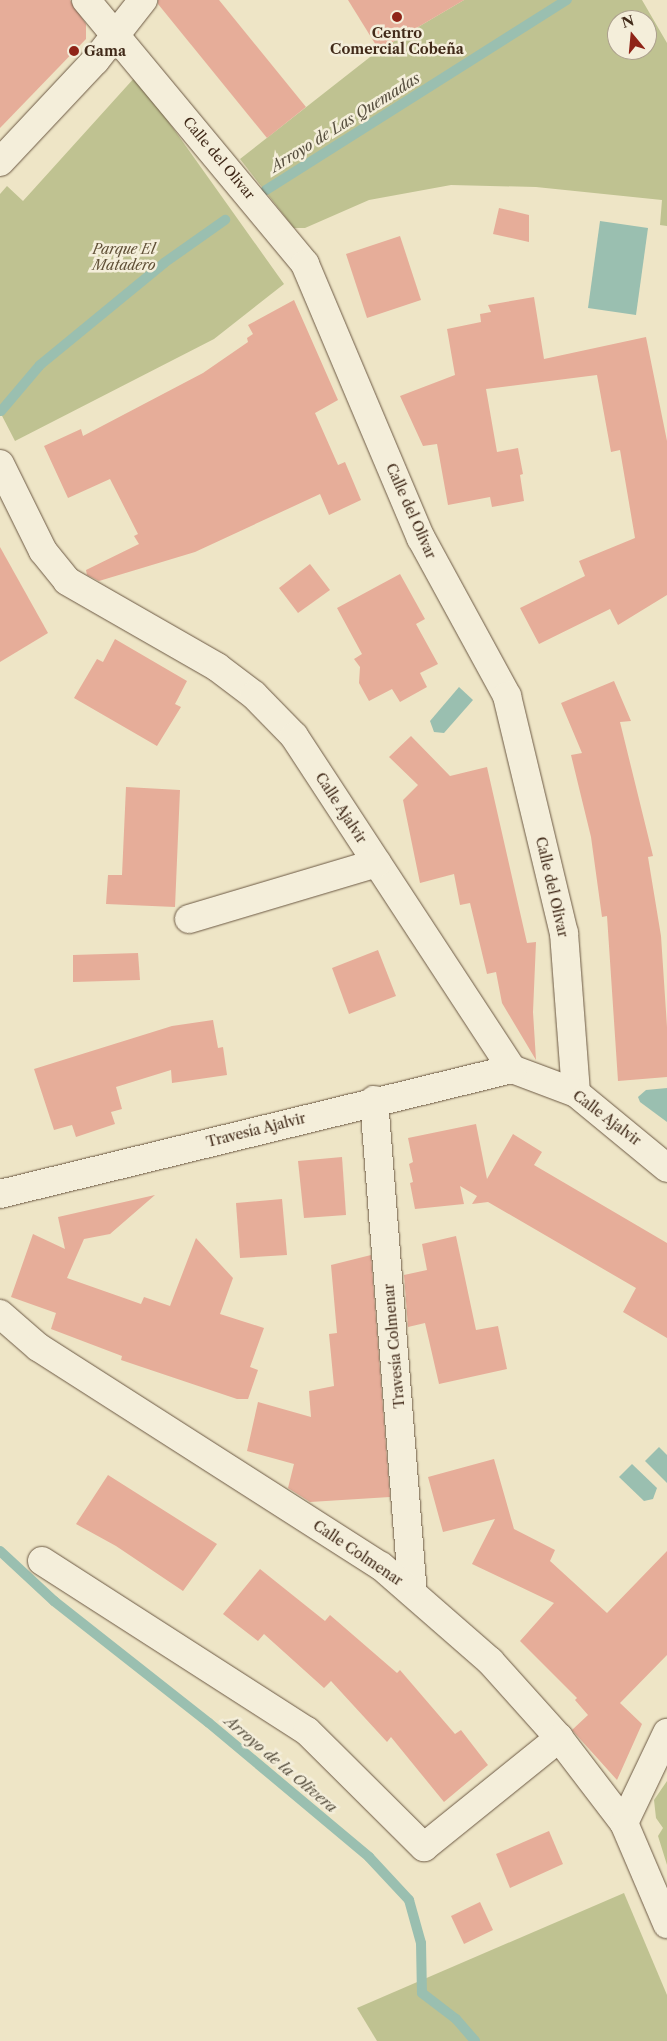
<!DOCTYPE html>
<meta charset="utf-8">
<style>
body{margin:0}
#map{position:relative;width:667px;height:2041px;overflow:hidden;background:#eee5c6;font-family:"Libre Caslon Text",serif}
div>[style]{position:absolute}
.green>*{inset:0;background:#bfc291}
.water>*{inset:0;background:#9abfb0}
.stream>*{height:10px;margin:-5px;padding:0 5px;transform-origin:5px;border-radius:5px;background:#9abfb0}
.building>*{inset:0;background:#e6ad99}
.roads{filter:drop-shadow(0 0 1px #6c5944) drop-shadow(0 0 1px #6c5944)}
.minor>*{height:28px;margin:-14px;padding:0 14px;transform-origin:14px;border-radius:14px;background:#f4eeda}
.dots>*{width:14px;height:14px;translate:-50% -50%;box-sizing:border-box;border:2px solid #f4eeda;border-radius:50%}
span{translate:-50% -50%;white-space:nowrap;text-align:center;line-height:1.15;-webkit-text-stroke:5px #f4eeda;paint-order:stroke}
.poi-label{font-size:14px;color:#412a19;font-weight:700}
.left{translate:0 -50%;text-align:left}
.street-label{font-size:14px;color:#412a19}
.park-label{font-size:14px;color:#605037;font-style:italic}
.water-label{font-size:15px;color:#574f3f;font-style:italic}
.north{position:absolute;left:607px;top:10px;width:50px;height:50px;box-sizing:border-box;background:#f4eeda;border:1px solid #aca08d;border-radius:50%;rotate:343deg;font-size:14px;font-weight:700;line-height:20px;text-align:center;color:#412a19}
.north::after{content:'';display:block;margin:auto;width:18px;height:22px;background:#8f2418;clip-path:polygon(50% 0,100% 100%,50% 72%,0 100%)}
</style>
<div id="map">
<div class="green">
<i style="clip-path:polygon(evenodd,464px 0,642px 0,667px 43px,667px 226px,660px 225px,662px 200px,536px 187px,451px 185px,369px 200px,305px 228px,294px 228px,240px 159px,379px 50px,464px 0,617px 20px,647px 20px,647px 50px,617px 50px,617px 20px)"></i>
<i style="clip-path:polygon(136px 76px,284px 284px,214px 339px,15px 441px,0 412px,0 194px,7px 186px,23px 201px)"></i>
<i style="clip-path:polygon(667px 1781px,667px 1865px,658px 1836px,663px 1828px,656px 1818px,654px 1800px)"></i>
<i style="clip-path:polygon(624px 1893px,667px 1995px,667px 2041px,377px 2041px,357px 2008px)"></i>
</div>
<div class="water">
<i style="clip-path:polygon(600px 221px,648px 228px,636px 315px,588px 308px)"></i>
<i style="clip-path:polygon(459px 687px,473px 700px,444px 733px,434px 732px,430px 721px)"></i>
<i style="clip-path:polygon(667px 1088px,667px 1122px,640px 1102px,638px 1097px,646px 1090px)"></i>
<i style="clip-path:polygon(659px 1447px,667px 1455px,667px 1483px,645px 1461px)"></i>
<i style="clip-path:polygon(632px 1464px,657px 1488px,653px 1499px,644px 1501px,619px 1477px)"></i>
</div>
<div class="stream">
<i style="left:266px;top:190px;width:356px;rotate:-32.3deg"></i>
<i style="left:1px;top:411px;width:60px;rotate:-49.7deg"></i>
<i style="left:40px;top:365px;width:161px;rotate:-39.4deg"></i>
<i style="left:164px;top:263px;width:75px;rotate:-35.2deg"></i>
<i style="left:0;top:1551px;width:74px;rotate:42.8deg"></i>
<i style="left:54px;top:1601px;width:197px;rotate:38.2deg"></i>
<i style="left:209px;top:1723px;width:209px;rotate:39.9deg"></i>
<i style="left:369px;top:1857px;width:59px;rotate:47.1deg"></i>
<i style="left:409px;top:1900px;width:45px;rotate:74.4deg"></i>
<i style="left:421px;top:1943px;width:50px;rotate:88.9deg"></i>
<i style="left:422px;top:1993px;width:43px;rotate:37.4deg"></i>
<i style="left:456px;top:2019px;width:29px;rotate:49deg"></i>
</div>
<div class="building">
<i style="clip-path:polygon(0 0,70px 0,86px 24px,86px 39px,0 128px)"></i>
<i style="clip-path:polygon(158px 0,219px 0,306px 107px,267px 138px,158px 4px)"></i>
<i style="clip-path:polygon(348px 0,464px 0,379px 50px)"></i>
<i style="clip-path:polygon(499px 208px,529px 215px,529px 242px,493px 234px)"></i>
<i style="clip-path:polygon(400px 236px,421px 300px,367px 318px,346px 254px)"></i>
<i style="clip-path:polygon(534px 297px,544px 359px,646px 337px,667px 441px,667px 595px,618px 625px,610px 609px,539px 644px,520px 608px,585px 576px,579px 561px,635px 538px,620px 450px,611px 452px,597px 375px,486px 389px,497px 452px,518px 448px,523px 474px,520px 475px,524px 501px,492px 507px,490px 497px,448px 505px,437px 444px,423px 446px,400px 396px,455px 375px,447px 329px,481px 322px,480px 314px,491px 312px,488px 305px)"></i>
<i style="clip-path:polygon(294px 300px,338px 400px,315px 413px,338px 465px,345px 462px,361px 500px,329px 515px,320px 494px,195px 552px,99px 581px,87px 575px,86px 570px,139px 544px,134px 536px,138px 534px,110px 479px,68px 498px,44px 446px,81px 429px,83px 436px,203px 373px,248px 342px,247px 338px,253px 334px,248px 325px)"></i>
<i style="clip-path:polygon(0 547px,48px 633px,0 662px)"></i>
<i style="clip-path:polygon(310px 564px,330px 590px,298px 613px,279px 588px)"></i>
<i style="clip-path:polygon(400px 574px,425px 619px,416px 624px,438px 664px,420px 673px,427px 687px,400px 702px,392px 689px,369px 701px,359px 683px,360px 667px,354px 659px,362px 654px,337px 608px)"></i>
<i style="clip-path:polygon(115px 639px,187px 681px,175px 704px,181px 707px,157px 746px,74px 698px,97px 659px,103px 662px)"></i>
<i style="clip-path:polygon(614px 681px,631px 721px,620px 722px,653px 856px,648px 857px,661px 936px,667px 1027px,667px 1077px,618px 1081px,607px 916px,602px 917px,591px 837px,571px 755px,582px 753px,561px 703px)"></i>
<i style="clip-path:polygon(411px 736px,450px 776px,487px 767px,527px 943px,536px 942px,533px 1012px,536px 1060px,502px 1003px,496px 972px,487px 974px,470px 903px,460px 905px,454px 874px,420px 883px,403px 800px,418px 785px,389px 757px)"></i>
<i style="clip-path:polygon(126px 787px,180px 790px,175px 907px,106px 904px,108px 875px,122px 875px)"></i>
<i style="clip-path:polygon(378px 950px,396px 996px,349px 1014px,332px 968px)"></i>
<i style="clip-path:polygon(138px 953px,140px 980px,73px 982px,73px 955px)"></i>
<i style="clip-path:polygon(213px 1020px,218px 1048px,223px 1047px,227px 1075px,172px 1083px,171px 1070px,116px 1087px,122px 1109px,111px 1112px,115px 1124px,76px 1137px,72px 1125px,54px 1130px,34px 1069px,172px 1026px)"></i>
<i style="clip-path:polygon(476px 1124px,487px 1179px,513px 1134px,542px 1152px,534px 1165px,667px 1243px,667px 1338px,623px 1312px,636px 1288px,488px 1202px,472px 1204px,477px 1196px,460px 1186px,464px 1204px,415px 1209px,410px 1183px,413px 1182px,409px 1164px,413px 1162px,408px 1138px)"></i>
<i style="clip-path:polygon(342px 1157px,346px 1215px,304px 1218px,298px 1161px)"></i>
<i style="clip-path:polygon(155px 1195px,110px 1234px,84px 1239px,67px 1278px,141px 1304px,144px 1297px,170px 1306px,196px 1238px,233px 1278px,220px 1314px,264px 1328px,250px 1367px,258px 1370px,248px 1399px,237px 1399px,121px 1360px,122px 1356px,51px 1329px,56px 1313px,11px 1297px,33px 1234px,65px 1249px,58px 1217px)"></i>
<i style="clip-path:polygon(282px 1199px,287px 1255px,240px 1258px,236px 1203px)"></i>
<i style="clip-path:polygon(456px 1236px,476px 1330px,498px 1326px,507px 1369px,439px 1384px,425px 1323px,408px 1327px,404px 1275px,427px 1270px,422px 1244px)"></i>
<i style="clip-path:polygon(371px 1255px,390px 1497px,310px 1502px,288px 1488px,294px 1464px,247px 1451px,258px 1402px,311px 1417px,309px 1391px,334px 1386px,329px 1334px,337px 1333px,331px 1265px)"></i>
<i style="clip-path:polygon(494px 1459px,514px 1529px,555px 1550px,550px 1561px,607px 1613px,667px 1551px,667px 1655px,620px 1703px,642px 1724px,617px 1780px,572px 1730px,588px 1715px,575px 1700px,577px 1698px,520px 1641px,554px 1603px,472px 1564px,495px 1519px,443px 1532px,428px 1477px)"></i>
<i style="clip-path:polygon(108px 1475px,217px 1544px,183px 1591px,116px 1546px,76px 1524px)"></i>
<i style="clip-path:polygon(260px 1569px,325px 1621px,330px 1615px,397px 1673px,400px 1670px,455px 1734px,461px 1730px,488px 1765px,444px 1802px,391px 1737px,387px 1742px,331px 1681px,324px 1688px,264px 1634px,258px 1641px,223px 1614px)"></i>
<i style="clip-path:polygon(549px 1831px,563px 1864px,510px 1888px,496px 1854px)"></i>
<i style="clip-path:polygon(480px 1902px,493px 1930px,464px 1944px,451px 1916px)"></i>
</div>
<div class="roads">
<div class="minor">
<i style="left:86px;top:0;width:343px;rotate:50.3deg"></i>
<i style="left:305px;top:264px;width:298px;rotate:67.1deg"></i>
<i style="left:421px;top:538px;width:180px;rotate:61.4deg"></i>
<i style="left:507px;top:696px;width:244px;rotate:76.5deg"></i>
<i style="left:564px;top:933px;width:160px;rotate:85.7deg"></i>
<i style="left:0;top:162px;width:139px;rotate:-46.8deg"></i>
<i style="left:95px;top:61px;width:78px;rotate:-51.8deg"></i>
<i style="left:0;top:464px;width:97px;rotate:63.7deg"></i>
<i style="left:43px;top:551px;width:38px;rotate:51deg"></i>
<i style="left:67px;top:581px;width:173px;rotate:29.8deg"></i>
<i style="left:217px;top:667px;width:46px;rotate:37.1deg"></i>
<i style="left:254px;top:695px;width:57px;rotate:45.7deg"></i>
<i style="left:294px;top:736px;width:398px;rotate:56.8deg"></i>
<i style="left:512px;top:1069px;width:68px;rotate:20.6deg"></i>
<i style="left:576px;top:1093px;width:118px;rotate:39.5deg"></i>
<i style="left:189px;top:919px;width:196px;rotate:-16.6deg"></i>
<i style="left:374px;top:1100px;width:494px;rotate:85.5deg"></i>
<i style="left:0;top:1194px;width:527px;rotate:-13.72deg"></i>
<i style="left:0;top:1314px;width:50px;rotate:41deg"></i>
<i style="left:38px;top:1347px;width:407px;rotate:32.6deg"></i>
<i style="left:381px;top:1566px;width:145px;rotate:41.1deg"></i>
<i style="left:490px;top:1661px;width:103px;rotate:48.1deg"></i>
<i style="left:559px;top:1738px;width:107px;rotate:52.6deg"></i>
<i style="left:624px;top:1823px;width:110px;rotate:66.9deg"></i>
<i style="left:42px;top:1561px;width:315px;rotate:32.7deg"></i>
<i style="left:307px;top:1731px;width:165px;rotate:44.8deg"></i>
<i style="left:424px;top:1847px;width:174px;rotate:-38.9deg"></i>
<i style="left:624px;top:1823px;width:100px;rotate:-64.5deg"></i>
</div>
</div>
<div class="dots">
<i style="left:397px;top:17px;background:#8f2418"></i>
<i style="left:74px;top:51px;background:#8f2418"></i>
</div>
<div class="poi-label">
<span style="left:397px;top:41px">Centro<br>Comercial Cobeña</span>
<span class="left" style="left:84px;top:51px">Gama</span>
</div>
<div class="street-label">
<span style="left:219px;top:158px;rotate:50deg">Calle del Olivar</span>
<span style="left:411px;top:511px;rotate:66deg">Calle del Olivar</span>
<span style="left:341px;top:808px;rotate:57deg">Calle Ajalvir</span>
<span style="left:552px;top:887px;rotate:77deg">Calle del Olivar</span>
<span style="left:607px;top:1118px;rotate:37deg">Calle Ajalvir</span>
<span style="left:256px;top:1130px;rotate:-14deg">Travesía Ajalvir</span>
<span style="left:394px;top:1346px;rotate:-95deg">Travesía Colmenar</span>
<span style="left:358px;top:1553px;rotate:34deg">Calle Colmenar</span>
</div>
<div class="park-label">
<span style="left:124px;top:257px">Parque El<br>Matadero</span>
</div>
<div class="water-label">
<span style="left:345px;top:122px;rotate:-32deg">Arroyo de Las Quemadas</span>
<span style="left:281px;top:1764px;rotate:40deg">Arroyo de la Olivera</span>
</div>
<div class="north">N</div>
</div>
